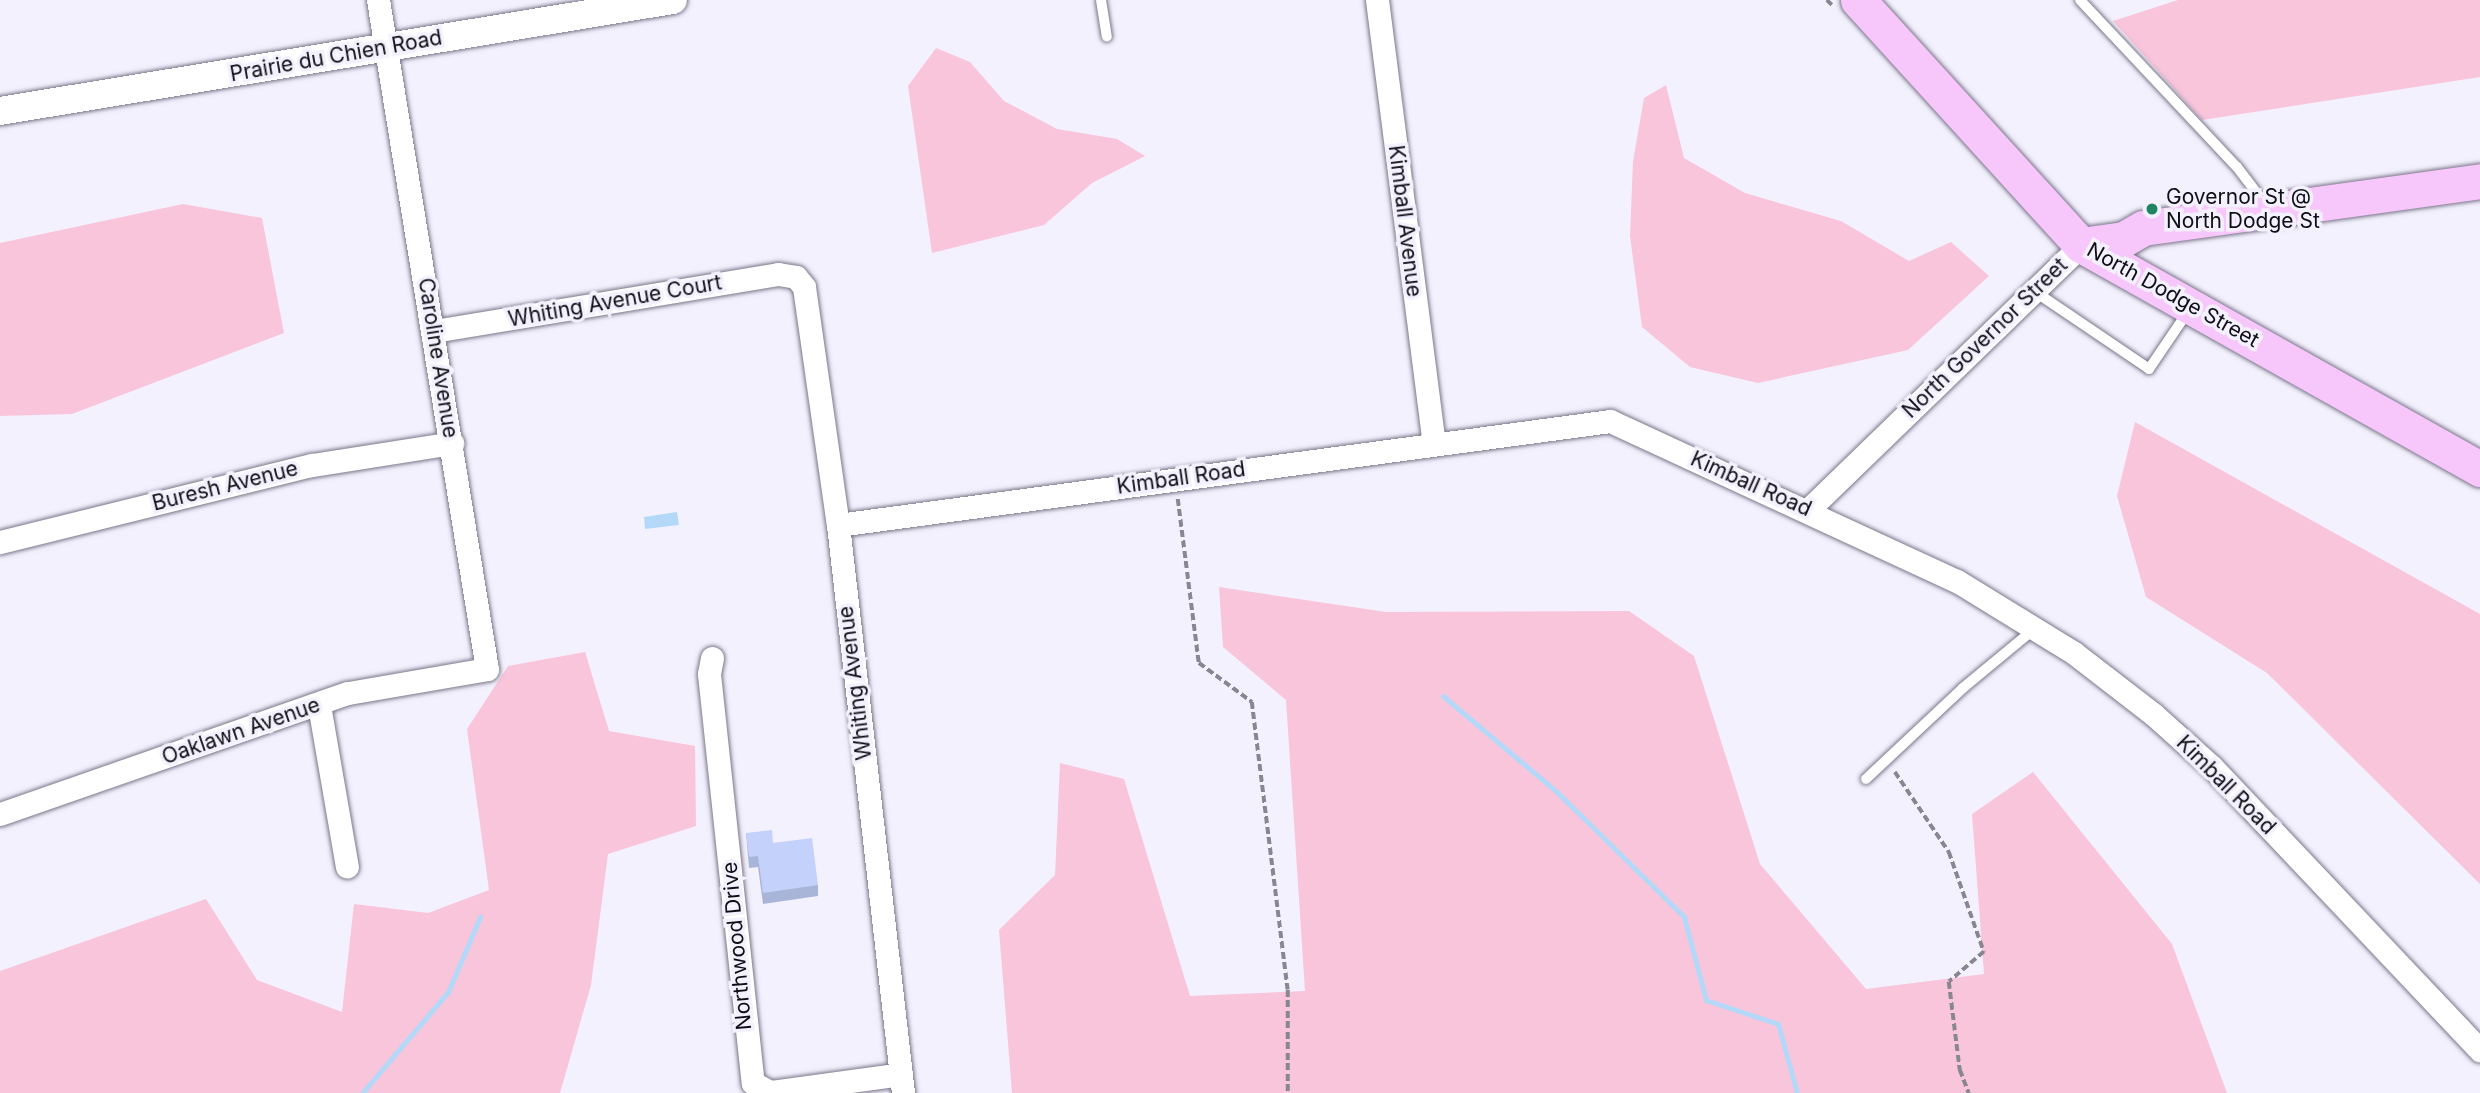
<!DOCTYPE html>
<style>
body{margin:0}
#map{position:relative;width:2480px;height:1093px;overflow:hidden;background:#f4f1fe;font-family:Inter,sans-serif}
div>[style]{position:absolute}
.green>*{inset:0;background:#f8c5db}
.water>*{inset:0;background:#b4d9f8}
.stream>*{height:5px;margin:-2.5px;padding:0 2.5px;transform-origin:2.5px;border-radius:2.5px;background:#b4d9f8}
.path>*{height:3.5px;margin-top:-1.75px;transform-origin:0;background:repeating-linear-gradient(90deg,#888690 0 7px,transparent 0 10.5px)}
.roads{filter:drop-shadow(0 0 2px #7a7689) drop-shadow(0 0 2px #7a7689)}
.service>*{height:10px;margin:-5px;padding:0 5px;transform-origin:5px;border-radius:5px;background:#fff}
.minor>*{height:23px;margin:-11.5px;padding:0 11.5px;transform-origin:11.5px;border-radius:11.5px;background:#fff}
.tertiary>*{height:28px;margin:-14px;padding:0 14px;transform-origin:14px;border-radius:14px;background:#fff}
.primary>*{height:35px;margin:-17.5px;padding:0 17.5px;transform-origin:17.5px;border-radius:17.5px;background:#f7c7fc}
.wall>*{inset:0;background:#a9b5d8}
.building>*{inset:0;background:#c4d2fb}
.dots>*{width:19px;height:19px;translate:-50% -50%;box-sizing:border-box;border:4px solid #f4f1fe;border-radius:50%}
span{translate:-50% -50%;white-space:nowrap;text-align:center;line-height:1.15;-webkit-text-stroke:7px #f4f1fe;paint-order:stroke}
.street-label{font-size:21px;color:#100e15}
.poi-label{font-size:21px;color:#100e15}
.left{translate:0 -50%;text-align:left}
</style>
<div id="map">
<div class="green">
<i style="clip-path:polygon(2178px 0,2480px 0,2480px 77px,2202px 120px,2113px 21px)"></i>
<i style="clip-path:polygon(936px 48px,970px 62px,1004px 101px,1057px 129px,1117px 139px,1145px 156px,1092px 183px,1044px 225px,932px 253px,908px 86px)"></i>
<i style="clip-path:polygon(1666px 85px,1684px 158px,1745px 193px,1841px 221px,1909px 261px,1951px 242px,1989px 276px,1908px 350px,1758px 383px,1690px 367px,1642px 327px,1630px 236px,1633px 161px,1644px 98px)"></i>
<i style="clip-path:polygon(183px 204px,262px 218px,284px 333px,72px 414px,0 416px,0 243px)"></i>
<i style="clip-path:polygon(2135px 422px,2480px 614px,2480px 884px,2267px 673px,2146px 597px,2117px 496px)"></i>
<i style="clip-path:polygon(1219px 587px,1386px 612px,1629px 611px,1694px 656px,1760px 864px,1866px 989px,1984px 974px,1972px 814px,2033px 772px,2172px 944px,2227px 1093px,1012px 1093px,999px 930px,1055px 875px,1060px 763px,1124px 779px,1190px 996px,1305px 991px,1286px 700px,1223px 647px)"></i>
<i style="clip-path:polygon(585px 652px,609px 731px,695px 746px,696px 826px,608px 854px,591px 985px,560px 1093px,0 1093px,0 971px,206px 899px,257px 980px,342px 1012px,354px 904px,428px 913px,489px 890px,467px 729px,508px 666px)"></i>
</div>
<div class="water">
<i style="clip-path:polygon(677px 512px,679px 525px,645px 529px,644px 517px)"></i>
</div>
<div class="stream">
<i style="left:1443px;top:696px;width:150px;rotate:40.1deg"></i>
<i style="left:1558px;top:793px;width:177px;rotate:44.5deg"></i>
<i style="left:1684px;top:917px;width:86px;rotate:75.2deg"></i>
<i style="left:1706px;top:1000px;width:76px;rotate:18.4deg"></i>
<i style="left:1778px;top:1024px;width:72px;rotate:74.6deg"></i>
<i style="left:362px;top:1093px;width:133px;rotate:-49.6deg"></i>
<i style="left:448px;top:992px;width:82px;rotate:-66.9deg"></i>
</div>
<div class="path">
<i style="left:1827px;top:0;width:8px;rotate:45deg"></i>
<i style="left:1178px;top:499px;width:165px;rotate:82.7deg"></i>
<i style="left:1199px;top:663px;width:66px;rotate:36.3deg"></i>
<i style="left:1252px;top:702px;width:290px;rotate:82.9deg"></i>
<i style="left:1288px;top:990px;width:103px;rotate:90deg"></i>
<i style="left:1895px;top:772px;width:97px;rotate:56deg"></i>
<i style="left:1949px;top:852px;width:106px;rotate:70.7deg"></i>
<i style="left:1984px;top:952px;width:46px;rotate:139.4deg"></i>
<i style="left:1949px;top:982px;width:89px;rotate:82.9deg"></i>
<i style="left:1960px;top:1070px;width:25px;rotate:69deg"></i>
</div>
<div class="roads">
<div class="service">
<i style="left:1101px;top:0;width:37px;rotate:81deg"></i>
<i style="left:2080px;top:0;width:229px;rotate:46.8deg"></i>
<i style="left:2237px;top:167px;width:48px;rotate:52.7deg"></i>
<i style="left:2034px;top:291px;width:139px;rotate:34.1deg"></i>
<i style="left:2149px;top:369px;width:71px;rotate:-55.9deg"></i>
<i style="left:1866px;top:779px;width:133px;rotate:-43.2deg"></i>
<i style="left:1963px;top:688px;width:92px;rotate:-39.7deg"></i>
</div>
<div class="minor">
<i style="left:1377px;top:0;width:446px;rotate:82.7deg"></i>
<i style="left:434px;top:331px;width:349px;rotate:-9.4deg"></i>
<i style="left:778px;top:274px;width:18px;rotate:9deg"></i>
<i style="left:796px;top:277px;width:13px;rotate:51deg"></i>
<i style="left:804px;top:287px;width:240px;rotate:81.9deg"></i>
<i style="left:838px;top:525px;width:572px;rotate:83.47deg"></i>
<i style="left:1808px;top:510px;width:380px;rotate:-44.1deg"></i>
<i style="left:838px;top:525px;width:779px;rotate:-7.67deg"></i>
<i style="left:1610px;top:421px;width:382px;rotate:24.8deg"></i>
<i style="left:1957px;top:581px;width:137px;rotate:31.6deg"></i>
<i style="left:2074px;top:653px;width:100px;rotate:37.7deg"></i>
<i style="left:2153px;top:714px;width:79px;rotate:41.9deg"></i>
<i style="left:2212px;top:767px;width:390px;rotate:46.6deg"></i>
<i style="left:0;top:542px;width:321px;rotate:-13.9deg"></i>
<i style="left:312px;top:465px;width:142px;rotate:-8.9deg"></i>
<i style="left:712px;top:658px;width:16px;rotate:101deg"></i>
<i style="left:709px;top:674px;width:411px;rotate:83.9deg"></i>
<i style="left:753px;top:1083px;width:19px;rotate:28deg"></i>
<i style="left:770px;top:1092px;width:132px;rotate:-7.8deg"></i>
<i style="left:319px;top:705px;width:164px;rotate:80.2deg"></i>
<i style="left:0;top:814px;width:368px;rotate:-19.2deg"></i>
<i style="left:348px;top:693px;width:141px;rotate:-9.8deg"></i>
<i style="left:487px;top:669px;width:678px;rotate:-99.25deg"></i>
</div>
<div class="tertiary">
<i style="left:0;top:111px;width:682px;rotate:-9.37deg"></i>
</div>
<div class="primary">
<i style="left:1858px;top:0;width:331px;rotate:47.7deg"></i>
<i style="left:2081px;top:245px;width:458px;rotate:29.3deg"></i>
<i style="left:2081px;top:245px;width:43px;rotate:-7.9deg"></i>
<i style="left:2124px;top:239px;width:22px;rotate:-30deg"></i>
<i style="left:2143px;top:228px;width:340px;rotate:-7.9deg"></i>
</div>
</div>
<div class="wall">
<i style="clip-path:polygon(746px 833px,773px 843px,818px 885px,818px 896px,763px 904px,758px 867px,749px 868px)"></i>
</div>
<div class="building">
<i style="clip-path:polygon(772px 830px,773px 843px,812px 838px,818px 885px,763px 893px,758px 856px,749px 857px,746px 833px)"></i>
</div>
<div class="dots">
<i style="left:2152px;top:209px;background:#1f8661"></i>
</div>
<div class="street-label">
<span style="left:336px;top:56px;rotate:-10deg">Prairie du Chien Road</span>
<span style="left:1405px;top:221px;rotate:83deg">Kimball Avenue</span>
<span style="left:2173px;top:295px;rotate:29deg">North Dodge Street</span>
<span style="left:615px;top:301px;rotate:-10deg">Whiting Avenue Court</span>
<span style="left:1985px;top:338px;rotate:-44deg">North Governor Street</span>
<span style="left:438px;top:358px;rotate:81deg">Caroline Avenue</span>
<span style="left:1181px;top:478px;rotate:-8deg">Kimball Road</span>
<span style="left:1751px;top:484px;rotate:24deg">Kimball Road</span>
<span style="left:225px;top:486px;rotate:-14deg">Buresh Avenue</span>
<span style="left:855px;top:683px;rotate:-97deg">Whiting Avenue</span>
<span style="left:241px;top:731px;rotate:-19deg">Oaklawn Avenue</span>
<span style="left:2226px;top:785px;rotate:45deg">Kimball Road</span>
<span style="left:737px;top:946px;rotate:-95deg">Northwood Drive</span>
</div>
<div class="poi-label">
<span class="left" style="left:2166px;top:209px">Governor St @<br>North Dodge St</span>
</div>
</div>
